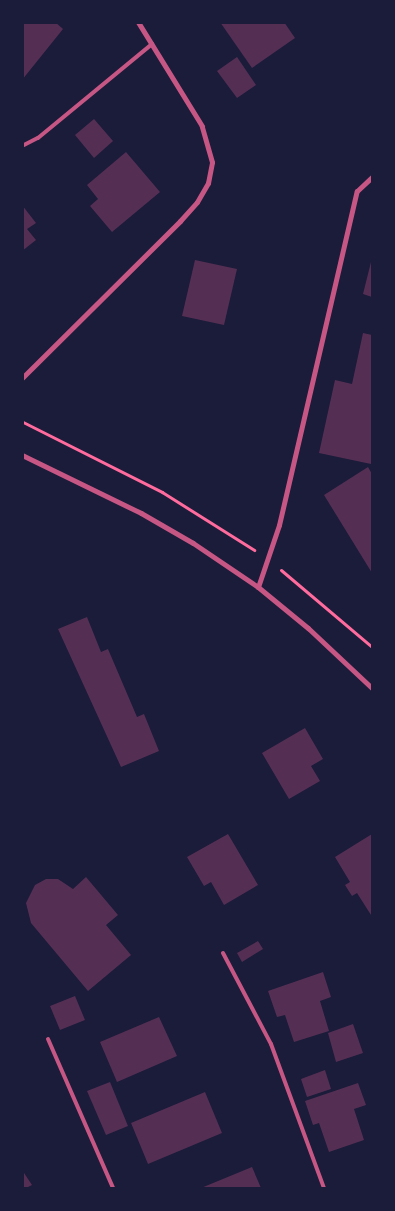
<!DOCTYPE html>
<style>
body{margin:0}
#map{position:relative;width:395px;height:1211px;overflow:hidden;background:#1b1b3a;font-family:Ubuntu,sans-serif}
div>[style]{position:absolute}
.building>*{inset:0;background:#542f53}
.path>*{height:3px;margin:-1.5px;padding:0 1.5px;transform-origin:1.5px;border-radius:1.5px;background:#ff6b9d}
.service>*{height:4px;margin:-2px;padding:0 2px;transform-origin:2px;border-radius:2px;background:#c65784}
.minor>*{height:5px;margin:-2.5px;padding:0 2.5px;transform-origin:2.5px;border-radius:2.5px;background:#c65784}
span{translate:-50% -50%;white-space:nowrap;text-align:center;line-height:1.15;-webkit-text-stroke:4px #1b1b3a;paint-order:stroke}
.frame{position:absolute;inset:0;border:24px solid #1b1b3a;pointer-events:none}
</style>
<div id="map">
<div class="building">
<i style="clip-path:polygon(22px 22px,55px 22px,63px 29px,22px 80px)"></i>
<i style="clip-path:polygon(220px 22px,284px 22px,295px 38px,252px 68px)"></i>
<i style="clip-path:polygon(237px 57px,256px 85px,237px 98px,217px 71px)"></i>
<i style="clip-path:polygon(94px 119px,113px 141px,94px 158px,75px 135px)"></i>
<i style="clip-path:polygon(126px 152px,160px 192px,112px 232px,90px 206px,98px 199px,87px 185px)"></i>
<i style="clip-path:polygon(22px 205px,36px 223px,27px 229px,36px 240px,22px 251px)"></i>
<i style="clip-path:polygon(372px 258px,372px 297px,363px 294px)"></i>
<i style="clip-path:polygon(195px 260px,237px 269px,224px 325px,182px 316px)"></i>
<i style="clip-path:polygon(363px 333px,372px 335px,371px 464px,319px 453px,335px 380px,352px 384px)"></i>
<i style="clip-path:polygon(368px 467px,372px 474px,372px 573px,324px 495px)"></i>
<i style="clip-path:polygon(87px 617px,101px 652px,108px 649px,137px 717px,144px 714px,159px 751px,121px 767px,58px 629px)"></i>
<i style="clip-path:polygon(305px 728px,323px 759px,311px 766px,320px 781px,289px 799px,262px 753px)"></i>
<i style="clip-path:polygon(228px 834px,258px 885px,224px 905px,211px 882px,204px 886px,187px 857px)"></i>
<i style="clip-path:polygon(372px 834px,372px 914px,371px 915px,357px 893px,352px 896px,345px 885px,350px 882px,335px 857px)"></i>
<i style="clip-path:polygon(86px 877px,118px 915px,106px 925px,131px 955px,88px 991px,31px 923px,26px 903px,35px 885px,46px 879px,58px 879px,73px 889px)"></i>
<i style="clip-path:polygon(258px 941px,263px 949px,242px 962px,237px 953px)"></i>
<i style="clip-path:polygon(323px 972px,331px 997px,320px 1001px,329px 1031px,294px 1042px,285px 1015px,277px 1017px,268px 991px)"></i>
<i style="clip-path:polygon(75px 996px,85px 1020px,60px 1030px,50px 1006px)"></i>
<i style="clip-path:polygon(159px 1017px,177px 1056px,117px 1082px,100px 1042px)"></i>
<i style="clip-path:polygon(353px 1024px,363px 1053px,336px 1062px,328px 1033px)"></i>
<i style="clip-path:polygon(325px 1070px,331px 1089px,307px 1097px,301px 1079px)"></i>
<i style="clip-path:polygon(110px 1082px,128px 1126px,106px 1135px,87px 1091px)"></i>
<i style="clip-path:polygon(358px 1083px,366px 1105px,354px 1109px,364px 1140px,329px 1152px,319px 1123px,313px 1125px,305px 1101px)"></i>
<i style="clip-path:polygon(205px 1092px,222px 1133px,148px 1164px,131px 1123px)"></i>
<i style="clip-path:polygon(252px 1167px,261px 1188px,201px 1188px)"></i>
<i style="clip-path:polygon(22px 1170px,32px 1185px,26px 1188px,22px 1188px)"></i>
</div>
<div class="path">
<i style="left:23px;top:422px;width:156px;rotate:26.7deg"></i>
<i style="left:162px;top:492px;width:109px;rotate:32.2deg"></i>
<i style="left:281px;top:570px;width:119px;rotate:40.2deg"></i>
</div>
<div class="service">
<i style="left:22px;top:146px;width:18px;rotate:-27deg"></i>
<i style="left:38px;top:138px;width:148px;rotate:-39.5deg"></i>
<i style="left:223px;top:953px;width:103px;rotate:62.2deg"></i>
<i style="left:271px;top:1044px;width:153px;rotate:69.8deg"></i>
<i style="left:48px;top:1039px;width:163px;rotate:66.4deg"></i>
</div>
<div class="minor">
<i style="left:22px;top:378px;width:223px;rotate:-44.8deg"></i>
<i style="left:180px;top:221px;width:25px;rotate:-48deg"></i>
<i style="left:197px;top:202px;width:22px;rotate:-60deg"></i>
<i style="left:208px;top:183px;width:21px;rotate:-79deg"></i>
<i style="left:212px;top:162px;width:37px;rotate:-106deg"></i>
<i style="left:202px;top:126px;width:122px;rotate:-121.6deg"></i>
<i style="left:22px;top:455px;width:132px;rotate:26deg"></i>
<i style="left:141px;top:513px;width:60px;rotate:30deg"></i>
<i style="left:193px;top:543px;width:78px;rotate:34.1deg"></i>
<i style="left:258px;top:587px;width:65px;rotate:39.4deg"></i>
<i style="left:308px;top:628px;width:88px;rotate:43.2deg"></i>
<i style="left:258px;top:587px;width:65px;rotate:-71.3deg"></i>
<i style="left:279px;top:525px;width:343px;rotate:-76.9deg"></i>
<i style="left:357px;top:191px;width:21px;rotate:-43deg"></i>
</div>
<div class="frame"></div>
</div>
